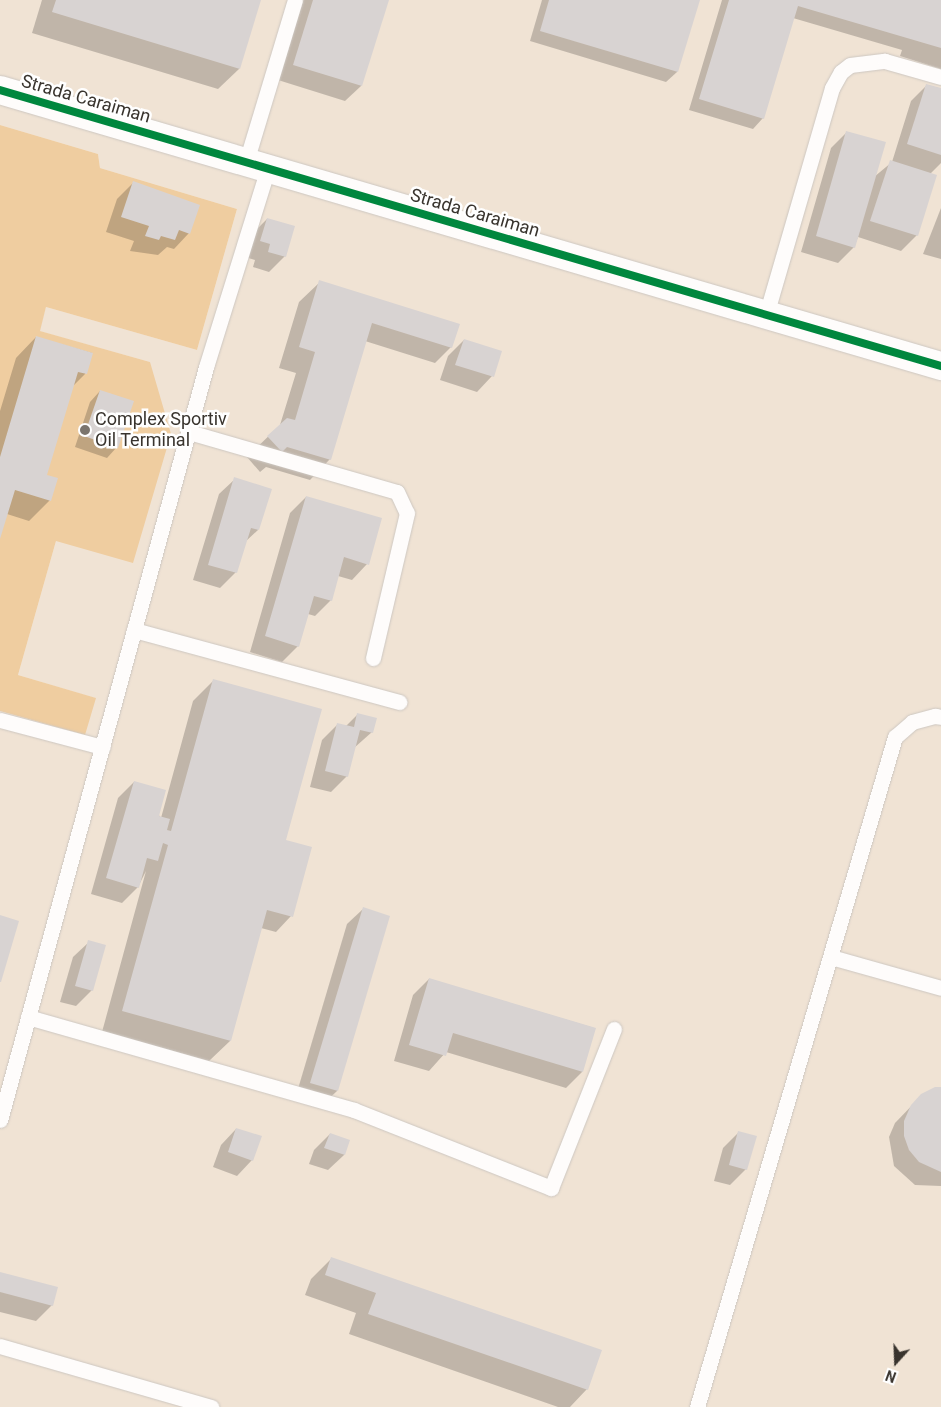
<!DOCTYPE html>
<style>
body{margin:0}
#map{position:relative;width:941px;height:1407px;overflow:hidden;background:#f5ede5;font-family:Roboto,sans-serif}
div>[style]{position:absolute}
.built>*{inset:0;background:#f0e3d4}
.green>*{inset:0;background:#efcda0}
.shadow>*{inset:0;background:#0003}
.building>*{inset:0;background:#d8d3d2}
.roads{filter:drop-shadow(0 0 1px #cdc7c1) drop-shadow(0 0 1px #cdc7c1)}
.lane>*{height:15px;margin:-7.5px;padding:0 7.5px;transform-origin:7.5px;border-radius:7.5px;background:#fefcfb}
.secondary>*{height:28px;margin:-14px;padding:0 14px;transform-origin:14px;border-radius:14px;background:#fefcfb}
.cycleway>*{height:8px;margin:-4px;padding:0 4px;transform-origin:4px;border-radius:4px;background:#00873e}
.dots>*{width:14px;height:14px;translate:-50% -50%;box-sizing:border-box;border:2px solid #fff;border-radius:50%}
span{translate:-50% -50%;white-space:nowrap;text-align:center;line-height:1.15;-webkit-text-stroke:5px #fff;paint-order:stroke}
.street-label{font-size:18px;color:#39342e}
.poi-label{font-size:18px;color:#39342e}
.left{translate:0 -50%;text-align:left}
.north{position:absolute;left:871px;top:1337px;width:50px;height:50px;-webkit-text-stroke:4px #fff;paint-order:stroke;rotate:200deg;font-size:14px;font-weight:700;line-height:20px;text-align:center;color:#39342e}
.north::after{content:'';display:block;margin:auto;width:18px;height:22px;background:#39342e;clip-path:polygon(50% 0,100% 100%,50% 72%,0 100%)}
</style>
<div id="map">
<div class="built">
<i style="clip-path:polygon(0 0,941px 0,941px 1407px,0 1407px,0 711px,84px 735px,95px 698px,18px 675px,56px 541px,150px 362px,39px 331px,46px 307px,197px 350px,237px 209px,100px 168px,98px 154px,0 125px)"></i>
</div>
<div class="green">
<i style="clip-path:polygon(0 125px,98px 154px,100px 168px,237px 209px,197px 350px,46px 307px,40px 331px,150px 362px,171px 434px,133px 563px,56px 541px,18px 675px,96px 698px,85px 735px,0 711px)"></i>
</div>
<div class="shadow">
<i style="clip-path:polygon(42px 0,260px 0,239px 69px,218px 89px,32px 33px)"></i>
<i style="clip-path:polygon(303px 0,388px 0,361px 86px,345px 101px,278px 80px)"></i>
<i style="clip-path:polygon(542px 0,699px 0,677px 72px,666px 82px,530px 41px)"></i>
<i style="clip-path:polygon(722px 0,941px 0,941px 69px,900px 56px,902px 50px,793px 18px,763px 118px,753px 129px,689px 110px)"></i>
<i style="clip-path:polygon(927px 85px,941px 90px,941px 163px,930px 174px,917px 235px,901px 251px,858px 237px,854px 247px,838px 263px,801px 252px,831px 148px,847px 132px,874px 177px,892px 162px,911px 101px)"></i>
<i style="clip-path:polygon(133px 183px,189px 233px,174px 249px,167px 247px,158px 255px,130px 251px,134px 241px,106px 232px,117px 199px)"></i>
<i style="clip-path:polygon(941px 208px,941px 259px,923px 254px)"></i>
<i style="clip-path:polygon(267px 219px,285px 256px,269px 272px,253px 267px,255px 260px,245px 257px,251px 235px)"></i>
<i style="clip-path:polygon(320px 282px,451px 347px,435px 363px,365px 341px,330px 459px,310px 480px,266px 467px,260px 472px,247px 457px,280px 425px,296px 373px,279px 368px,299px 302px)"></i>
<i style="clip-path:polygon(36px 337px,92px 353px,85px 374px,72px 387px,46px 476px,50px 500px,29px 521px,7px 514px,0 536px,0 411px,16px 358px)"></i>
<i style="clip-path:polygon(464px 340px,492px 376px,477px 392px,440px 380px,448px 356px)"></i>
<i style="clip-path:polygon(100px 391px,117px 447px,107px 458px,75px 447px,90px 402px)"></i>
<i style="clip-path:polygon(235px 479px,258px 530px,245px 542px,236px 572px,220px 588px,193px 580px,219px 494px)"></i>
<i style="clip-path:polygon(306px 497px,367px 564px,352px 580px,338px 576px,331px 600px,315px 616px,308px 614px,298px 646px,282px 662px,250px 652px,290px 513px)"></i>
<i style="clip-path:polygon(213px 681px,284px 841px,291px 916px,276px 932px,261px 928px,230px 1041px,209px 1061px,102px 1032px,146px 871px,138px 887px,122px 903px,91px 894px,118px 798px,134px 782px,161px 818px,193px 701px)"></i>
<i style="clip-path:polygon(358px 714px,372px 732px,354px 748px,347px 776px,331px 792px,310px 787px,322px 740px,338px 724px,346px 726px)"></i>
<i style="clip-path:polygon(363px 909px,337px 1091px,321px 1106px,295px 1099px,347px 924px)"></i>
<i style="clip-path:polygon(89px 942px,92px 990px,76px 1006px,60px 1002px,73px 957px)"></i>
<i style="clip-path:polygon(429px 979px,594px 1028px,582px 1072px,566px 1088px,446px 1052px,429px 1071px,394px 1061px,413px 995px)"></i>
<i style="clip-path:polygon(941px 1088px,941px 1186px,915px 1185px,894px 1166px,889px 1137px,895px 1123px,922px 1095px)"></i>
<i style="clip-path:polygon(236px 1129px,252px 1160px,237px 1176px,213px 1167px,221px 1145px)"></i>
<i style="clip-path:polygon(739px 1132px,746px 1169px,730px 1185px,714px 1181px,723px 1148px)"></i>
<i style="clip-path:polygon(330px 1134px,349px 1141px,344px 1155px,328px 1170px,309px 1164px,314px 1150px)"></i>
<i style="clip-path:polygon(332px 1258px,587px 1389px,570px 1407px,558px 1407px,349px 1334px,356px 1313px,305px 1295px,311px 1279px)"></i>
<i style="clip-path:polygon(0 1273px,52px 1305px,36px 1321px,0 1312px)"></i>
</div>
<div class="building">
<i style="clip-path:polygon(56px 0,261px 0,240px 69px,52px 12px)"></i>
<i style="clip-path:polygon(313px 0,389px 0,362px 86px,293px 65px)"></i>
<i style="clip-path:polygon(549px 0,700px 0,678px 72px,540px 31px)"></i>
<i style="clip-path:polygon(729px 0,941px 0,941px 48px,798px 6px,764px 119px,699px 99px)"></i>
<i style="clip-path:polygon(926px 84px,941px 88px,941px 155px,907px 144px)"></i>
<i style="clip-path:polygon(846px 131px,886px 142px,855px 248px,816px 236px)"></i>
<i style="clip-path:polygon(890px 160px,937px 175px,918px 236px,870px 221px)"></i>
<i style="clip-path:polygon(133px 181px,200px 205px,190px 234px,179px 230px,175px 240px,161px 236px,159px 240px,145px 236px,149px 226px,121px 217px)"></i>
<i style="clip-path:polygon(267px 218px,295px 226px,286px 257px,268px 252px,270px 244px,260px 241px)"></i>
<i style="clip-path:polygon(319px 280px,460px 324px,452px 348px,372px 323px,331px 460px,287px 447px,282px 452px,267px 436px,287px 418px,295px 420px,315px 352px,299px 347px)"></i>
<i style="clip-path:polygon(36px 336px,93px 353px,87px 374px,78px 372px,47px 475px,58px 478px,51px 501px,15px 490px,0 539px,0 457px)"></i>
<i style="clip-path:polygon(464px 339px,502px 351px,494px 377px,455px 365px)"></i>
<i style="clip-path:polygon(100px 390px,134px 401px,118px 448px,84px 436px)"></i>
<i style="clip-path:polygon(234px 477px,272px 489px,259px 530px,251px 528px,237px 573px,208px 565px)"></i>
<i style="clip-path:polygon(306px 496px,382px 518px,369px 565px,344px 557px,332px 601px,314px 596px,299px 647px,265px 636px)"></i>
<i style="clip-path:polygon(213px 679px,322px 709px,286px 840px,312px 847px,293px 917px,267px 910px,231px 1041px,122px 1011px,168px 845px,163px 843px,158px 861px,147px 858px,139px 888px,106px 878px,134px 781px,166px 790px,159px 816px,170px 819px,167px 830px,171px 831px)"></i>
<i style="clip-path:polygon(357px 713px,377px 718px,373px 733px,360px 730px,348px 777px,325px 771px,337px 723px,354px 727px)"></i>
<i style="clip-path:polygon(363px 907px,390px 916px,338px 1091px,310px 1083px)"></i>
<i style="clip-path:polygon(0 915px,19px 921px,1px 982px,0 982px)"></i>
<i style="clip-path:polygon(88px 940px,106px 945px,93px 991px,75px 986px)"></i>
<i style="clip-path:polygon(429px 978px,596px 1028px,583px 1072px,453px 1033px,446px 1056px,409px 1045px)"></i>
<i style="clip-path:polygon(935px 1087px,941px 1087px,941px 1172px,919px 1162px,909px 1150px,904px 1136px,904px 1121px,911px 1105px,921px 1094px)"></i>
<i style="clip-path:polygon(236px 1128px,262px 1136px,253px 1161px,228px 1152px)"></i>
<i style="clip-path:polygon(738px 1131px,757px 1136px,747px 1170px,729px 1165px)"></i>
<i style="clip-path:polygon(330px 1133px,350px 1140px,345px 1155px,324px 1148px)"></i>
<i style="clip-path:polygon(331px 1257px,602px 1350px,588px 1390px,368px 1314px,376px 1293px,325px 1275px)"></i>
<i style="clip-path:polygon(0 1272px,58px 1287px,53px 1306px,0 1292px)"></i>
</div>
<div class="roads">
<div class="lane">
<i style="left:246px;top:162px;width:169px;rotate:-73.2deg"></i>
<i style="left:766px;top:315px;width:236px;rotate:-73.8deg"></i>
<i style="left:832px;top:88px;width:18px;rotate:-61deg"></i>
<i style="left:841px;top:72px;width:11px;rotate:-38deg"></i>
<i style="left:850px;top:65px;width:35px;rotate:-7deg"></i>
<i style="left:885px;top:61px;width:58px;rotate:15.9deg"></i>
<i style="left:189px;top:432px;width:216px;rotate:16.1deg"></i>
<i style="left:397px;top:492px;width:23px;rotate:65deg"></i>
<i style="left:407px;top:513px;width:149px;rotate:103.2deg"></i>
<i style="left:134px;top:630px;width:275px;rotate:15.2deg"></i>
<i style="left:0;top:720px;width:106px;rotate:14.8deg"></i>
<i style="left:831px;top:957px;width:114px;rotate:15.7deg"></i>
<i style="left:28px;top:1017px;width:339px;rotate:15.9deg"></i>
<i style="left:354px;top:1110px;width:212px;rotate:21.6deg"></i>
<i style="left:551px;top:1188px;width:171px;rotate:-68.4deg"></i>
<i style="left:0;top:1120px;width:781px;rotate:-74.7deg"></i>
<i style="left:206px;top:367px;width:208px;rotate:-72.7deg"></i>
<i style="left:0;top:1346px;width:220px;rotate:16.1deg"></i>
<i style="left:697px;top:1407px;width:699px;rotate:-73.54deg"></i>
<i style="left:895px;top:737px;width:23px;rotate:-41deg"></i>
<i style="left:912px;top:722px;width:24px;rotate:-15deg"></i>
<i style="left:935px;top:716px;width:6px;rotate:9deg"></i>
</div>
<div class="secondary">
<i style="left:0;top:90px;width:981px;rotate:16.35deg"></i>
</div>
</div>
<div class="cycleway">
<i style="left:0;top:90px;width:981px;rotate:16.35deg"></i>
</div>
<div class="dots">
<i style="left:85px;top:430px;background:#7b756e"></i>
</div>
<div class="street-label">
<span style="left:86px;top:99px;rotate:16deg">Strada Caraiman</span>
<span style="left:475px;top:213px;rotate:16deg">Strada Caraiman</span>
</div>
<div class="poi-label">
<span class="left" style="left:95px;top:430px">Complex Sportiv<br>Oil Terminal</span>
</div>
<div class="north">N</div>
</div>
